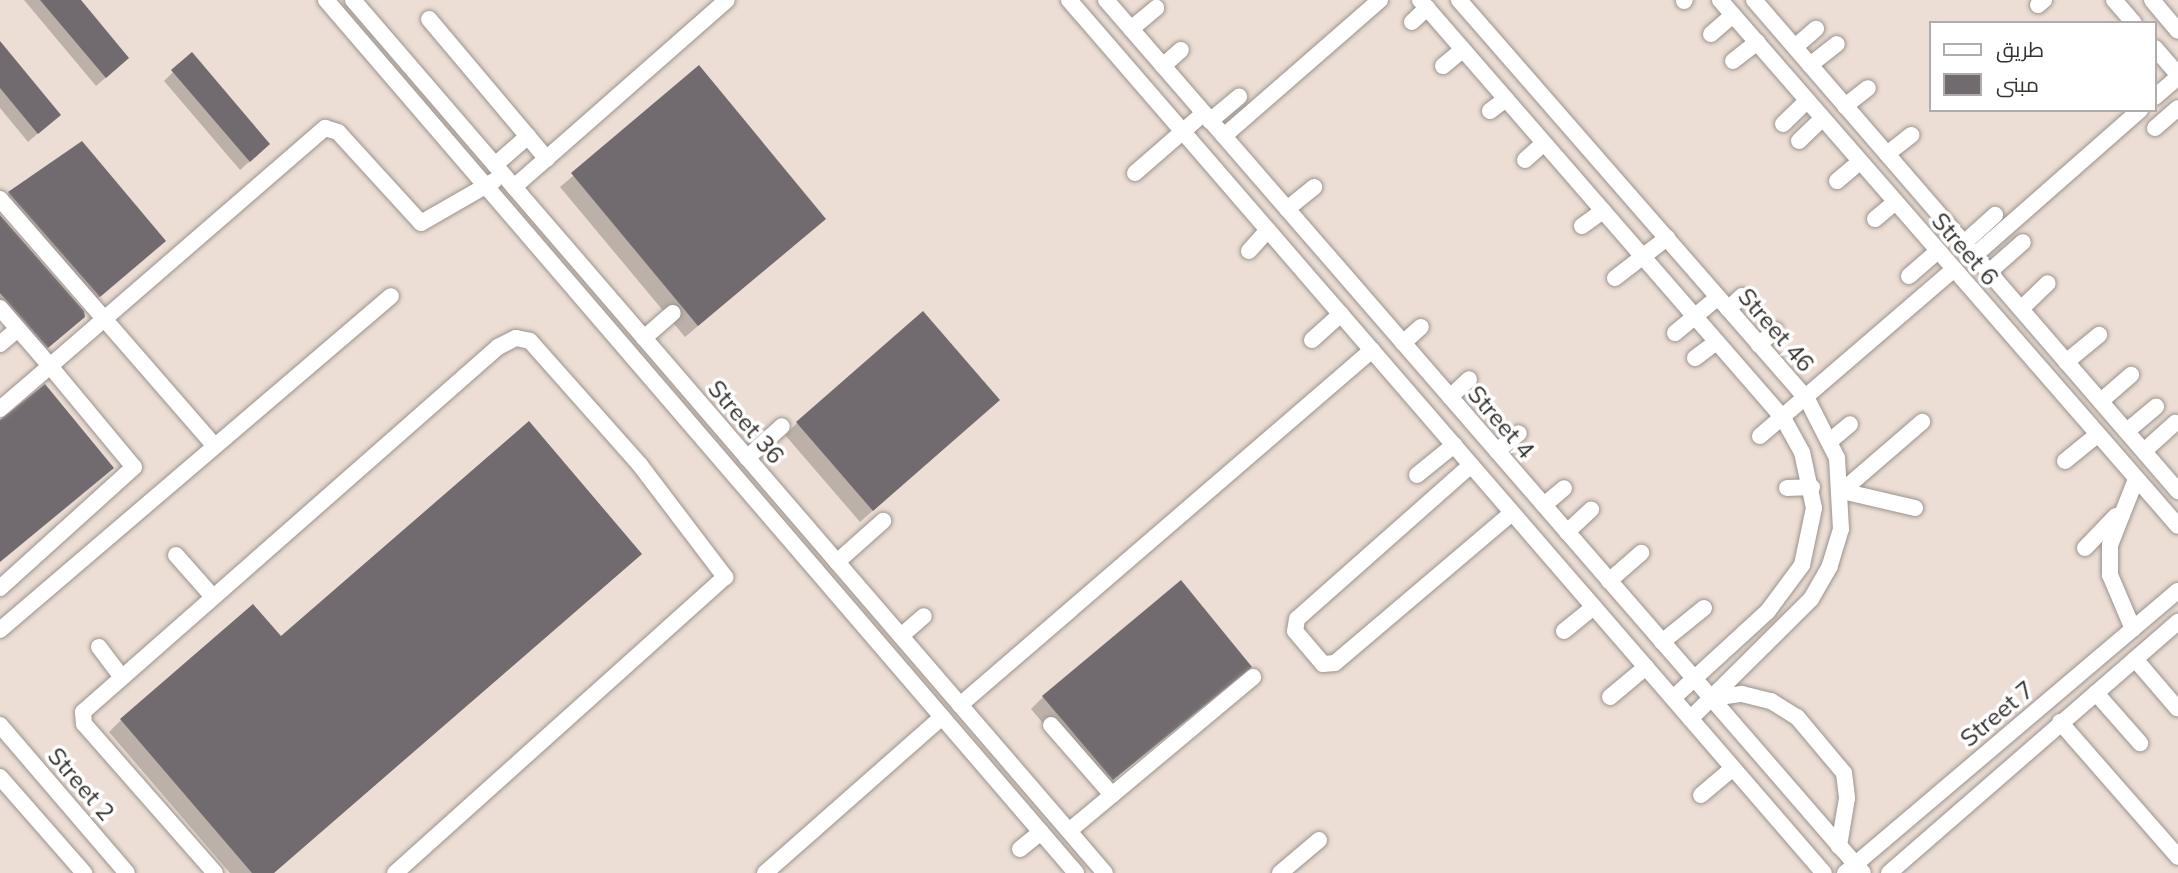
<!DOCTYPE html>
<meta charset="utf-8">
<style>
body{margin:0}
#map{position:relative;width:2178px;height:873px;overflow:hidden;background:#f2ebe5;font-family:Mulish,Cairo,sans-serif}
div>[style]{position:absolute}
.built>*{inset:0;background:#ecded4}
.shadow>*{inset:0;background:#0003}
.building>*{inset:0;background:#716b70}
.roads{filter:drop-shadow(0 0 2px #9a938e) drop-shadow(0 0 2px #9a938e)}
.minor>*{height:16px;margin:-8px;padding:0 8px;transform-origin:8px;border-radius:8px;background:#fff}
span{translate:-50% -50%;white-space:nowrap;text-align:center;line-height:1.15;-webkit-text-stroke:7px #fff;paint-order:stroke}
.street-label{font-size:24px;color:#353330}
.legend{position:absolute;left:1929px;top:21px;width:228px;height:91px;box-sizing:border-box;background:#fff;border:2px solid #aeadac;margin:0;padding:9px 12px;list-style:none;font-size:21px;color:#353330}
.legend li{display:flex;align-items:center;gap:14px;height:35px}
.legend b{width:35px;border:2px solid #aeadac}
</style>
<div id="map">
<div class="built">
<i style="clip-path:polygon(evenodd,0 0,2178px 0,2178px 873px,0 873px,0 0,1931px 23px,2155px 23px,2155px 110px,1931px 110px,1931px 23px)"></i>
</div>
<div class="shadow">
<i style="clip-path:polygon(24px 0,78px 0,118px 67px,96px 86px)"></i>
<i style="clip-path:polygon(0 44px,50px 123px,28px 142px,0 108px)"></i>
<i style="clip-path:polygon(699px 68px,812px 230px,685px 337px,560px 187px)"></i>
<i style="clip-path:polygon(173px 72px,259px 153px,240px 170px,164px 81px)"></i>
<i style="clip-path:polygon(9px 193px,155px 250px,90px 305px,0 202px)"></i>
<i style="clip-path:polygon(0 218px,73px 326px,38px 356px,0 311px)"></i>
<i style="clip-path:polygon(985px 412px,860px 522px,785px 435px,797px 423px)"></i>
<i style="clip-path:polygon(1250px 667px,1100px 791px,1031px 709px,1043px 697px)"></i>
<i style="clip-path:polygon(121px 720px,273px 873px,230px 873px,109px 732px)"></i>
</div>
<div class="building">
<i style="clip-path:polygon(40px 0,81px 0,129px 58px,106px 78px)"></i>
<i style="clip-path:polygon(0 41px,61px 115px,38px 134px,0 88px)"></i>
<i style="clip-path:polygon(192px 52px,270px 144px,250px 162px,171px 70px)"></i>
<i style="clip-path:polygon(699px 65px,826px 219px,698px 326px,571px 173px)"></i>
<i style="clip-path:polygon(82px 141px,166px 241px,100px 297px,8px 192px)"></i>
<i style="clip-path:polygon(0 215px,84px 311px,85px 317px,48px 348px,0 293px)"></i>
<i style="clip-path:polygon(923px 311px,1000px 400px,873px 511px,796px 422px)"></i>
<i style="clip-path:polygon(45px 384px,114px 468px,0 562px,0 420px)"></i>
<i style="clip-path:polygon(529px 421px,642px 554px,274px 873px,252px 873px,120px 719px,253px 604px,281px 636px)"></i>
<i style="clip-path:polygon(1181px 580px,1252px 667px,1113px 780px,1042px 696px)"></i>
</div>
<div class="roads">
<div class="minor">
<i style="left:326px;top:0;width:1151px;rotate:49.33deg"></i>
<i style="left:353px;top:0;width:1152px;rotate:49.26deg"></i>
<i style="left:1069px;top:0;width:1154px;rotate:49.15deg"></i>
<i style="left:1106px;top:0;width:1155px;rotate:49.07deg"></i>
<i style="left:1420px;top:0;width:554px;rotate:49.03deg"></i>
<i style="left:1783px;top:418px;width:39px;rotate:61deg"></i>
<i style="left:1802px;top:452px;width:57px;rotate:77.9deg"></i>
<i style="left:1814px;top:508px;width:58px;rotate:101.9deg"></i>
<i style="left:1802px;top:565px;width:57px;rotate:126.5deg"></i>
<i style="left:1768px;top:611px;width:129px;rotate:137.5deg"></i>
<i style="left:1459px;top:0;width:529px;rotate:48.91deg"></i>
<i style="left:1807px;top:399px;width:66px;rotate:63deg"></i>
<i style="left:1837px;top:458px;width:71px;rotate:86.8deg"></i>
<i style="left:1841px;top:529px;width:39px;rotate:107deg"></i>
<i style="left:1830px;top:566px;width:38px;rotate:120deg"></i>
<i style="left:1811px;top:599px;width:170px;rotate:135.2deg"></i>
<i style="left:1720px;top:0;width:697px;rotate:48.95deg"></i>
<i style="left:1754px;top:0;width:649px;rotate:49.19deg"></i>
<i style="left:2114px;top:0;width:30px;rotate:49deg"></i>
<i style="left:2152px;top:0;width:40px;rotate:50deg"></i>
<i style="left:1684px;top:1px;width:1px;rotate:-45deg"></i>
<i style="left:2038px;top:5px;width:8px;rotate:-40deg"></i>
<i style="left:429px;top:19px;width:183px;rotate:49.9deg"></i>
<i style="left:1412px;top:22px;width:21px;rotate:-43deg"></i>
<i style="left:1131px;top:29px;width:33px;rotate:-40deg"></i>
<i style="left:1711px;top:34px;width:29px;rotate:-41deg"></i>
<i style="left:1795px;top:47px;width:28px;rotate:-41deg"></i>
<i style="left:2155px;top:48px;width:35px;rotate:49deg"></i>
<i style="left:1733px;top:61px;width:31px;rotate:-38deg"></i>
<i style="left:1810px;top:65px;width:34px;rotate:-38deg"></i>
<i style="left:1163px;top:66px;width:24px;rotate:-42deg"></i>
<i style="left:1443px;top:66px;width:26px;rotate:-40deg"></i>
<i style="left:2155px;top:97px;width:30px;rotate:-41deg"></i>
<i style="left:1845px;top:106px;width:29px;rotate:-38deg"></i>
<i style="left:1490px;top:111px;width:20px;rotate:-37deg"></i>
<i style="left:1210px;top:121px;width:38px;rotate:-40deg"></i>
<i style="left:1783px;top:124px;width:33px;rotate:-44deg"></i>
<i style="left:2155px;top:128px;width:30px;rotate:-41deg"></i>
<i style="left:1224px;top:136px;width:207px;rotate:-41.1deg"></i>
<i style="left:1799px;top:141px;width:32px;rotate:-44deg"></i>
<i style="left:1887px;top:154px;width:31px;rotate:-38deg"></i>
<i style="left:1525px;top:160px;width:25px;rotate:-42deg"></i>
<i style="left:495px;top:165px;width:44px;rotate:-41.3deg"></i>
<i style="left:1135px;top:173px;width:91px;rotate:-41deg"></i>
<i style="left:1837px;top:181px;width:30px;rotate:-40deg"></i>
<i style="left:514px;top:187px;width:283px;rotate:-41.3deg"></i>
<i style="left:0;top:199px;width:327px;rotate:49deg"></i>
<i style="left:1287px;top:209px;width:35px;rotate:-39deg"></i>
<i style="left:1875px;top:219px;width:26px;rotate:-40deg"></i>
<i style="left:1582px;top:226px;width:26px;rotate:-36deg"></i>
<i style="left:1964px;top:243px;width:42px;rotate:-42.1deg"></i>
<i style="left:1249px;top:251px;width:28px;rotate:-48deg"></i>
<i style="left:1975px;top:255px;width:220px;rotate:-41.3deg"></i>
<i style="left:1989px;top:272px;width:45px;rotate:-41.4deg"></i>
<i style="left:1909px;top:276px;width:37px;rotate:-41deg"></i>
<i style="left:1615px;top:278px;width:66px;rotate:-37.6deg"></i>
<i style="left:0;top:308px;width:77px;rotate:49.2deg"></i>
<i style="left:50px;top:366px;width:364px;rotate:-40.9deg"></i>
<i style="left:325px;top:128px;width:14px;rotate:17deg"></i>
<i style="left:338px;top:132px;width:123px;rotate:47.6deg"></i>
<i style="left:421px;top:223px;width:84px;rotate:-29.9deg"></i>
<i style="left:1728px;top:309px;width:19px;rotate:-43deg"></i>
<i style="left:2021px;top:309px;width:37px;rotate:-44deg"></i>
<i style="left:1675px;top:333px;width:56px;rotate:-39.9deg"></i>
<i style="left:644px;top:338px;width:38px;rotate:-41deg"></i>
<i style="left:1312px;top:340px;width:39px;rotate:-42deg"></i>
<i style="left:1403px;top:343px;width:24px;rotate:-42deg"></i>
<i style="left:0;top:344px;width:23px;rotate:-40deg"></i>
<i style="left:1759px;top:345px;width:22px;rotate:-43deg"></i>
<i style="left:1695px;top:358px;width:26px;rotate:-37deg"></i>
<i style="left:2066px;top:362px;width:43px;rotate:-39.3deg"></i>
<i style="left:1450px;top:397px;width:26px;rotate:-43deg"></i>
<i style="left:2101px;top:401px;width:40px;rotate:-41deg"></i>
<i style="left:0;top:409px;width:66px;rotate:-40.7deg"></i>
<i style="left:50px;top:366px;width:131px;rotate:50.3deg"></i>
<i style="left:134px;top:467px;width:181px;rotate:137.9deg"></i>
<i style="left:2127px;top:431px;width:38px;rotate:-40deg"></i>
<i style="left:1760px;top:436px;width:255px;rotate:-40.7deg"></i>
<i style="left:1830px;top:441px;width:26px;rotate:-40deg"></i>
<i style="left:1497px;top:451px;width:28px;rotate:-39deg"></i>
<i style="left:2144px;top:451px;width:42px;rotate:-42.1deg"></i>
<i style="left:747px;top:458px;width:47px;rotate:-42.4deg"></i>
<i style="left:2065px;top:461px;width:40px;rotate:-39deg"></i>
<i style="left:1471px;top:465px;width:232px;rotate:138.5deg"></i>
<i style="left:1297px;top:619px;width:12px;rotate:99deg"></i>
<i style="left:1295px;top:631px;width:43px;rotate:49.7deg"></i>
<i style="left:1323px;top:664px;width:12px;rotate:-5deg"></i>
<i style="left:1335px;top:663px;width:232px;rotate:-40.3deg"></i>
<i style="left:1417px;top:475px;width:48px;rotate:-39deg"></i>
<i style="left:1787px;top:488px;width:25px;rotate:-2deg"></i>
<i style="left:1842px;top:491px;width:106px;rotate:-40.8deg"></i>
<i style="left:1842px;top:491px;width:75px;rotate:13.1deg"></i>
<i style="left:1544px;top:505px;width:26px;rotate:-40deg"></i>
<i style="left:1567px;top:532px;width:33px;rotate:-43deg"></i>
<i style="left:2085px;top:548px;width:45px;rotate:-45.9deg"></i>
<i style="left:176px;top:555px;width:56px;rotate:48.6deg"></i>
<i style="left:837px;top:562px;width:62px;rotate:-41.7deg"></i>
<i style="left:1609px;top:581px;width:43px;rotate:-41.2deg"></i>
<i style="left:2133px;top:629px;width:59px;rotate:-113.1deg"></i>
<i style="left:2110px;top:575px;width:30px;rotate:-90deg"></i>
<i style="left:2110px;top:545px;width:68px;rotate:-68.4deg"></i>
<i style="left:0;top:630px;width:514px;rotate:-40.5deg"></i>
<i style="left:1564px;top:631px;width:38px;rotate:-39deg"></i>
<i style="left:901px;top:636px;width:30px;rotate:-41deg"></i>
<i style="left:1662px;top:642px;width:54px;rotate:-39deg"></i>
<i style="left:99px;top:647px;width:35px;rotate:53deg"></i>
<i style="left:2135px;top:659px;width:65px;rotate:49.4deg"></i>
<i style="left:2096px;top:693px;width:67px;rotate:48.7deg"></i>
<i style="left:1610px;top:697px;width:47px;rotate:-39.8deg"></i>
<i style="left:1712px;top:698px;width:30px;rotate:-8deg"></i>
<i style="left:1742px;top:694px;width:30px;rotate:14deg"></i>
<i style="left:1771px;top:701px;width:31px;rotate:32deg"></i>
<i style="left:1797px;top:717px;width:73px;rotate:50deg"></i>
<i style="left:1844px;top:773px;width:25px;rotate:83deg"></i>
<i style="left:1847px;top:798px;width:49px;rotate:99.5deg"></i>
<i style="left:960px;top:705px;width:544px;rotate:-40.75deg"></i>
<i style="left:2060px;top:722px;width:179px;rotate:48.8deg"></i>
<i style="left:0;top:725px;width:195px;rotate:49.4deg"></i>
<i style="left:1051px;top:725px;width:93px;rotate:48.9deg"></i>
<i style="left:0;top:777px;width:128px;rotate:48.8deg"></i>
<i style="left:1701px;top:795px;width:42px;rotate:-40.2deg"></i>
<i style="left:1069px;top:831px;width:240px;rotate:-39.9deg"></i>
<i style="left:1020px;top:849px;width:27px;rotate:-39deg"></i>
<i style="left:215px;top:873px;width:198px;rotate:-131.3deg"></i>
<i style="left:84px;top:724px;width:12px;rotate:-95deg"></i>
<i style="left:83px;top:712px;width:553px;rotate:-41.33deg"></i>
<i style="left:498px;top:347px;width:20px;rotate:-27deg"></i>
<i style="left:516px;top:338px;width:14px;rotate:12deg"></i>
<i style="left:530px;top:341px;width:166px;rotate:48.4deg"></i>
<i style="left:640px;top:465px;width:141px;rotate:52.8deg"></i>
<i style="left:725px;top:577px;width:443px;rotate:138.1deg"></i>
<i style="left:765px;top:873px;width:236px;rotate:-41.4deg"></i>
<i style="left:1280px;top:873px;width:51px;rotate:-40.2deg"></i>
<i style="left:1845px;top:873px;width:436px;rotate:-40.3deg"></i>
<i style="left:1889px;top:873px;width:383px;rotate:-41deg"></i>
</div>
</div>
<div class="street-label">
<span style="left:1965px;top:249px;rotate:49deg">Street 6</span>
<span style="left:1776px;top:330px;rotate:49deg">Street 46</span>
<span style="left:746px;top:422px;rotate:49deg">Street 36</span>
<span style="left:1501px;top:422px;rotate:49deg">Street 4</span>
<span style="left:1997px;top:714px;rotate:-40deg">Street 7</span>
<span style="left:81px;top:784px;rotate:49deg">Street 2</span>
</div>
<ul class="legend">
<li><b style="height:9px;background:#fff"></b>طريق</li>
<li><b style="height:19px;background:#716b70"></b>مبنى</li>
</ul>
</div>
